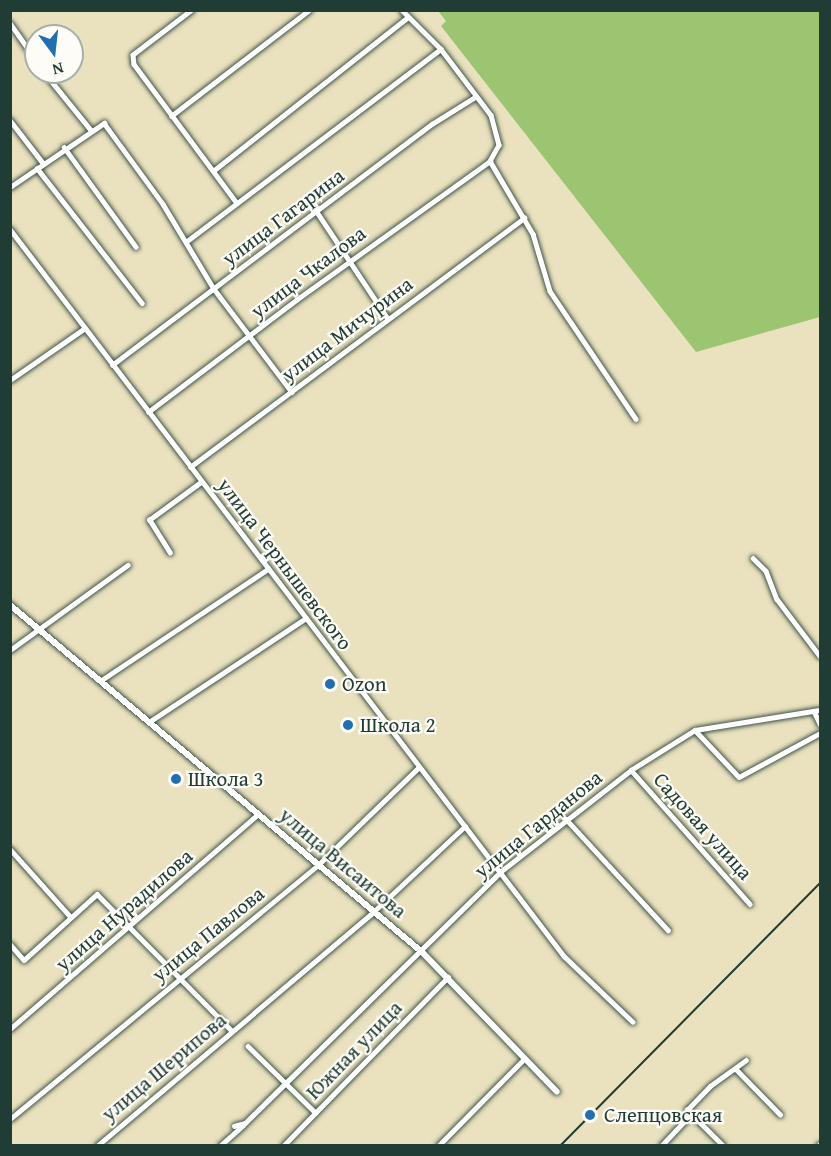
<!DOCTYPE html>
<meta charset="utf-8">
<style>
body{margin:0}
#map{position:relative;width:831px;height:1156px;overflow:hidden;background:#eae1be;font-family:"Gentium Book Plus",serif}
div>[style]{position:absolute}
.green>*{inset:0;background:#9cc571}
.roads{filter:drop-shadow(0 0 2px #3d5649) drop-shadow(0 0 2px #3d5649)}
.street>*{height:4.5px;margin:-2.25px;padding:0 2.25px;transform-origin:2.25px;border-radius:2.25px;background:#fff}
.secondary>*{height:6px;margin:-3px;padding:0 3px;transform-origin:3px;border-radius:3px;background:#fff}
.rail>*{height:1.5px;margin:-0.75px;padding:0 0.75px;transform-origin:0.75px;border-radius:0.75px;background:#1f3d34}
.dots>*{width:16px;height:16px;translate:-50% -50%;box-sizing:border-box;border:3px solid #fdfcf7;border-radius:50%}
span{translate:-50% -50%;white-space:nowrap;text-align:center;line-height:1.15;-webkit-text-stroke:4.5px #fdfcf7;paint-order:stroke}
.street-label{font-size:21px;color:#1f3d34}
.poi-label{font-size:21px;color:#1f3d34}
.left{translate:0 -50%;text-align:left}
.frame{position:absolute;inset:0;border:12px solid #1f3d34;pointer-events:none}
.north{position:absolute;left:24px;top:24px;width:60px;height:60px;box-sizing:border-box;background:#fdfcf7;border:2px solid #a4b0a9;border-radius:50%;rotate:165deg;font-size:16px;font-weight:700;line-height:24px;text-align:center;color:#1f3d34}
.north::after{content:'';display:block;margin:auto;width:21px;height:27px;background:#1f6fb2;clip-path:polygon(50% 0,100% 100%,50% 72%,0 100%)}
</style>
<div id="map">
<div class="green">
<i style="clip-path:polygon(438px 11px,820px 11px,820px 317px,696px 352px,441px 26px,446px 21px)"></i>
</div>
<div class="roads">
<div class="street">
<i style="left:192px;top:10px;width:74px;rotate:142.7deg"></i>
<i style="left:133px;top:55px;width:9px;rotate:84deg"></i>
<i style="left:134px;top:64px;width:172px;rotate:53.5deg"></i>
<i style="left:402px;top:10px;width:55px;rotate:45deg"></i>
<i style="left:441px;top:49px;width:83px;rotate:52.9deg"></i>
<i style="left:491px;top:115px;width:31px;rotate:75deg"></i>
<i style="left:499px;top:145px;width:18px;rotate:119deg"></i>
<i style="left:490px;top:161px;width:85px;rotate:59.5deg"></i>
<i style="left:533px;top:234px;width:59px;rotate:73.4deg"></i>
<i style="left:550px;top:291px;width:154px;rotate:56.1deg"></i>
<i style="left:10px;top:23px;width:45px;rotate:54.9deg"></i>
<i style="left:44px;top:72px;width:75px;rotate:51deg"></i>
<i style="left:171px;top:116px;width:174px;rotate:-37.5deg"></i>
<i style="left:10px;top:120px;width:54px;rotate:52.5deg"></i>
<i style="left:64px;top:147px;width:123px;rotate:54.2deg"></i>
<i style="left:37px;top:168px;width:171px;rotate:52.1deg"></i>
<i style="left:213px;top:171px;width:248px;rotate:-38.3deg"></i>
<i style="left:10px;top:187px;width:114px;rotate:-34.2deg"></i>
<i style="left:104px;top:123px;width:100px;rotate:53.9deg"></i>
<i style="left:163px;top:204px;width:99px;rotate:59deg"></i>
<i style="left:214px;top:289px;width:129px;rotate:52.9deg"></i>
<i style="left:317px;top:212px;width:128px;rotate:56.4deg"></i>
<i style="left:10px;top:229px;width:914px;rotate:52.69deg"></i>
<i style="left:564px;top:956px;width:95px;rotate:43.7deg"></i>
<i style="left:187px;top:241px;width:318px;rotate:-37.1deg"></i>
<i style="left:112px;top:365px;width:401px;rotate:-37deg"></i>
<i style="left:432px;top:124px;width:51px;rotate:-32.1deg"></i>
<i style="left:10px;top:380px;width:91px;rotate:-34.7deg"></i>
<i style="left:148px;top:412px;width:186px;rotate:-37.1deg"></i>
<i style="left:296px;top:300px;width:239px;rotate:-35.6deg"></i>
<i style="left:190px;top:467px;width:417px;rotate:-36.7deg"></i>
<i style="left:170px;top:553px;width:39px;rotate:-122deg"></i>
<i style="left:149px;top:520px;width:64px;rotate:-36.2deg"></i>
<i style="left:753px;top:558px;width:18px;rotate:45deg"></i>
<i style="left:766px;top:571px;width:30px;rotate:69deg"></i>
<i style="left:777px;top:599px;width:71px;rotate:53deg"></i>
<i style="left:10px;top:650px;width:145px;rotate:-35.8deg"></i>
<i style="left:100px;top:681px;width:202px;rotate:-33.7deg"></i>
<i style="left:814px;top:711px;width:14px;rotate:65deg"></i>
<i style="left:149px;top:722px;width:188px;rotate:-33.5deg"></i>
<i style="left:695px;top:730px;width:64px;rotate:46.9deg"></i>
<i style="left:739px;top:777px;width:92px;rotate:-28.5deg"></i>
<i style="left:631px;top:770px;width:179px;rotate:48.4deg"></i>
<i style="left:566px;top:819px;width:151px;rotate:47.4deg"></i>
<i style="left:10px;top:849px;width:90px;rotate:48.2deg"></i>
<i style="left:10px;top:944px;width:21px;rotate:49deg"></i>
<i style="left:24px;top:960px;width:98px;rotate:-42.1deg"></i>
<i style="left:97px;top:894px;width:192px;rotate:45.4deg"></i>
<i style="left:254px;top:1013px;width:152px;rotate:-40.2deg"></i>
<i style="left:370px;top:915px;width:130px;rotate:-43.1deg"></i>
<i style="left:10px;top:1029px;width:328px;rotate:-40.9deg"></i>
<i style="left:248px;top:1046px;width:95px;rotate:44.6deg"></i>
<i style="left:737px;top:1070px;width:62px;rotate:45.7deg"></i>
<i style="left:10px;top:1119px;width:401px;rotate:-39.5deg"></i>
<i style="left:319px;top:864px;width:139px;rotate:-44.1deg"></i>
<i style="left:234px;top:1126px;width:11px;rotate:-15deg"></i>
<i style="left:245px;top:1123px;width:358px;rotate:-44.5deg"></i>
<i style="left:500px;top:872px;width:166px;rotate:-37.9deg"></i>
<i style="left:631px;top:770px;width:75px;rotate:-32deg"></i>
<i style="left:695px;top:730px;width:127px;rotate:-9.1deg"></i>
<i style="left:97px;top:1146px;width:204px;rotate:-40.2deg"></i>
<i style="left:220px;top:1146px;width:31px;rotate:-42deg"></i>
<i style="left:283px;top:1146px;width:236px;rotate:-45.7deg"></i>
<i style="left:438px;top:1146px;width:122px;rotate:-45.3deg"></i>
<i style="left:661px;top:1146px;width:44px;rotate:-46.8deg"></i>
<i style="left:723px;top:1146px;width:51px;rotate:-135deg"></i>
<i style="left:687px;top:1110px;width:33px;rotate:-46deg"></i>
<i style="left:710px;top:1086px;width:44px;rotate:-35.8deg"></i>
<i style="left:818px;top:1146px;width:3px;rotate:-45deg"></i>
</div>
<div class="secondary">
<i style="left:10px;top:605px;width:539px;rotate:40.11deg"></i>
<i style="left:422px;top:952px;width:194px;rotate:46deg"></i>
</div>
</div>
<div class="rail">
<i style="left:560px;top:1146px;width:370px;rotate:-45.3deg"></i>
</div>
<div class="dots">
<i style="left:330px;top:684px;background:#1f6fb2"></i>
<i style="left:348px;top:725px;background:#1f6fb2"></i>
<i style="left:176px;top:779px;background:#1f6fb2"></i>
<i style="left:590px;top:1115px;background:#1f6fb2"></i>
</div>
<div class="street-label">
<span style="left:283px;top:217px;rotate:-37deg">улица Гагарина</span>
<span style="left:308px;top:272px;rotate:-37deg">улица Чкалова</span>
<span style="left:347px;top:329px;rotate:-37deg">улица Мичурина</span>
<span style="left:285px;top:564px;rotate:53deg">улица Чернышевского</span>
<span style="left:538px;top:824px;rotate:-39deg">улица Гарданова</span>
<span style="left:703px;top:826px;rotate:48deg">Садовая улица</span>
<span style="left:343px;top:863px;rotate:40deg">улица Висаитова</span>
<span style="left:124px;top:910px;rotate:-41deg">улица Нурадилова</span>
<span style="left:208px;top:934px;rotate:-39deg">улица Павлова</span>
<span style="left:354px;top:1050px;rotate:-46deg">Южная улица</span>
<span style="left:164px;top:1067px;rotate:-40deg">улица Шерипова</span>
</div>
<div class="poi-label">
<span class="left" style="left:342px;top:684px">Ozon</span>
<span class="left" style="left:360px;top:725px">Школа 2</span>
<span class="left" style="left:188px;top:779px">Школа 3</span>
<span class="left" style="left:604px;top:1115px">Слепцовская</span>
</div>
<div class="frame"></div>
<div class="north">N</div>
</div>
